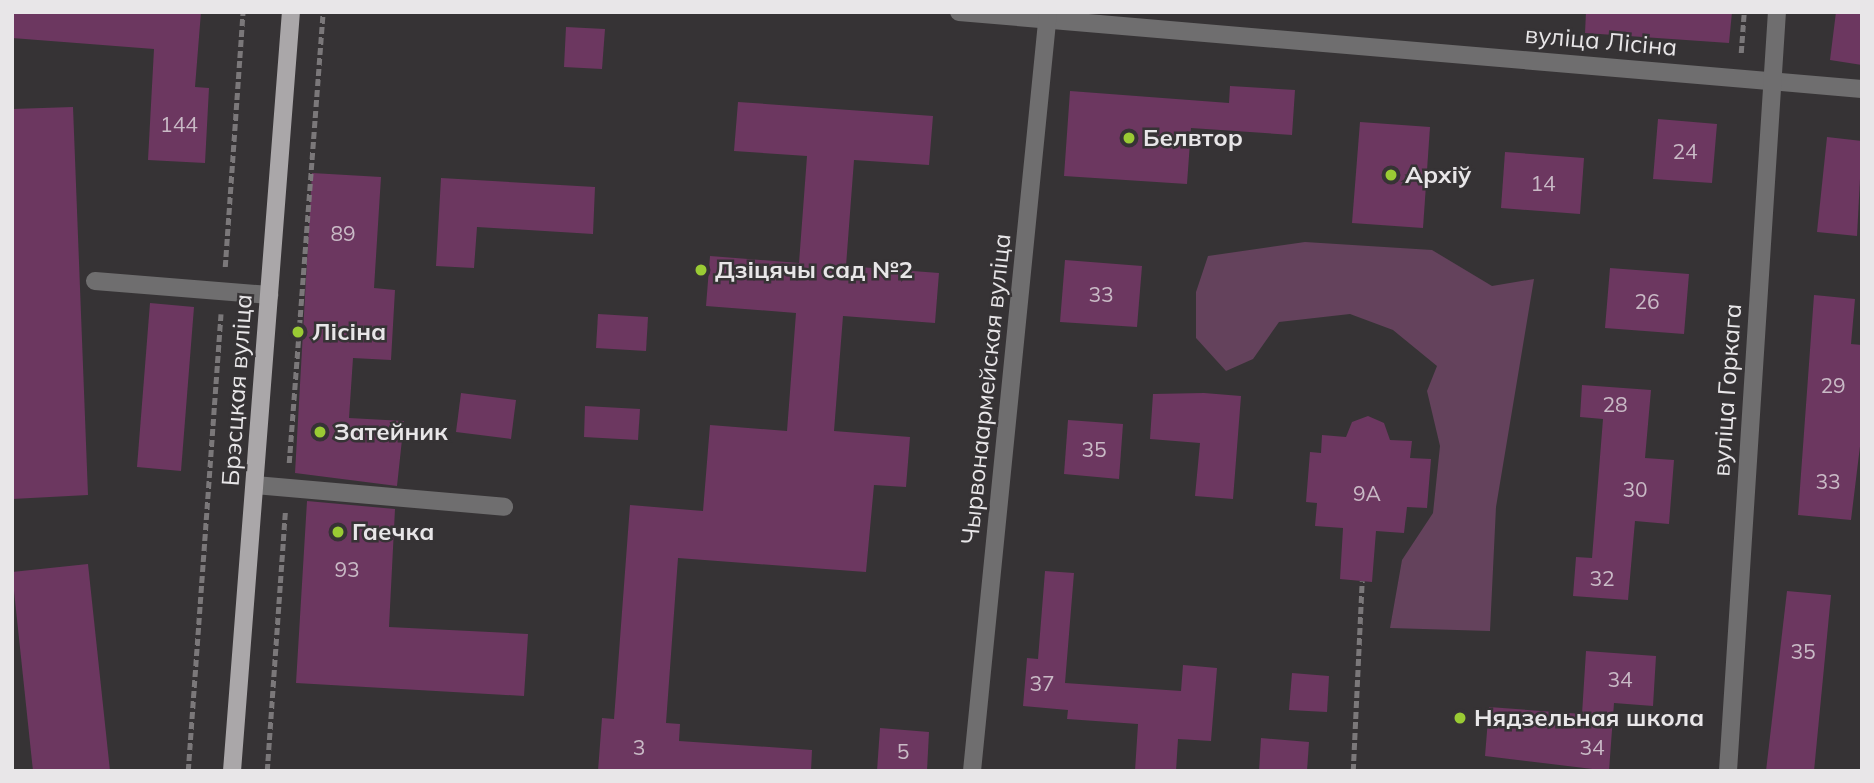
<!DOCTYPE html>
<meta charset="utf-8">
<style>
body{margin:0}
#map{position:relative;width:1874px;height:783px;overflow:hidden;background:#363335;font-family:Mulish,sans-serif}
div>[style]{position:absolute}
.green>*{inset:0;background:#64425c}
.building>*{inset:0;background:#6c3760}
.path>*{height:4.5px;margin-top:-2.25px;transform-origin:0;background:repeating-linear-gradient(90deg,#7b787a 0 7px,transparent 0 10.5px)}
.minor>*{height:18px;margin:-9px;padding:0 9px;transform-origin:9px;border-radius:9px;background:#6f6e6f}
.major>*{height:18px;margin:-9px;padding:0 9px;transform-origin:9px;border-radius:9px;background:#aaa7a9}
.dots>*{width:19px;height:19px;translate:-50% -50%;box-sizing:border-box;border:4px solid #363335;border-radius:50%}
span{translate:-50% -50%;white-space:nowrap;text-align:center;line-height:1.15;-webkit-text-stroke:5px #363335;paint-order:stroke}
.number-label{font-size:21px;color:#c9bac6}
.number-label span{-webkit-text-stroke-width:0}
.street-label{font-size:24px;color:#e8e6e8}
.poi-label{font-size:24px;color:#e8e6e8;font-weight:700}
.left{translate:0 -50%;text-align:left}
.frame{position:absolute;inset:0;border:14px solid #e8e6e8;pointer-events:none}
</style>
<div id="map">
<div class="green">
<i style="clip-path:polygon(1305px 242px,1432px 250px,1492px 286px,1534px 279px,1496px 507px,1490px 631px,1390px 628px,1402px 560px,1433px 513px,1440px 446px,1427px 391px,1437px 366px,1393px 330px,1350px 314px,1279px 322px,1253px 359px,1226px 371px,1196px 338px,1196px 292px,1208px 256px)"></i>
</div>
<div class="building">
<i style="clip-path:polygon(12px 12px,201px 12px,195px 87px,209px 88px,205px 163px,148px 160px,154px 49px,12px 38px)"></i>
<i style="clip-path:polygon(1586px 12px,1732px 12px,1729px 43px,1585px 33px)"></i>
<i style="clip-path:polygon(1836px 12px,1862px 12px,1862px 65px,1830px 60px)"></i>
<i style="clip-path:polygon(566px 27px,605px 29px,602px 69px,564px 67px)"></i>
<i style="clip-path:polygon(1230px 86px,1295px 90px,1292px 135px,1191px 128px,1187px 184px,1064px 176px,1070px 91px,1229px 103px)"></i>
<i style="clip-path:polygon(738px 102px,933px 116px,929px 165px,854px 160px,846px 266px,939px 273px,935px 323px,843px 316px,834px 431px,910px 437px,906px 487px,874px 485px,866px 572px,678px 558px,666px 723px,680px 724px,679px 741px,812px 750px,811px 771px,598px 771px,602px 718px,614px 719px,630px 505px,703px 511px,710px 425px,787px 431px,796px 313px,706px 306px,710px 256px,799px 263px,807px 156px,734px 151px)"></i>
<i style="clip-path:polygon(73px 107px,88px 495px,12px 499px,12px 109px)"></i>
<i style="clip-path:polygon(1658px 119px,1717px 124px,1712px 183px,1653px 179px)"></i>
<i style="clip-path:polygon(1360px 122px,1430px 127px,1423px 228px,1352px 223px)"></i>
<i style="clip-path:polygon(1827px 137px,1862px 141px,1857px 236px,1817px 232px)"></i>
<i style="clip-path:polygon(1505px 152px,1584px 158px,1580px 214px,1501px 208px)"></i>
<i style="clip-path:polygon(312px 173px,381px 177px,374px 288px,395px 290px,391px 360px,353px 358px,349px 418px,404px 421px,397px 486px,295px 473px)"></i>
<i style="clip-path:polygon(441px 178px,595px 187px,593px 234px,477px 227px,474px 268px,436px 266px)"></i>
<i style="clip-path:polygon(1065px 260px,1142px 266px,1137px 327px,1060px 322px)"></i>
<i style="clip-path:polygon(1610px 268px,1689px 274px,1684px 334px,1605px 328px)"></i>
<i style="clip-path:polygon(1814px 295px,1855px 299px,1851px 344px,1862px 345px,1862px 430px,1851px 520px,1798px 515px)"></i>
<i style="clip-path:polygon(150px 303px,194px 307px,181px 471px,137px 467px)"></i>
<i style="clip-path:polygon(598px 314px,648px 317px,646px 351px,596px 348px)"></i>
<i style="clip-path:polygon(1582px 385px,1651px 390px,1645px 458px,1674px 460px,1669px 524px,1635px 521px,1628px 600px,1573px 596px,1576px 557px,1592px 558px,1603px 419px,1580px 417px)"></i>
<i style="clip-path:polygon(461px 393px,516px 400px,511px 439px,456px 432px)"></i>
<i style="clip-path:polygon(1204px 393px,1241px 396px,1233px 499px,1195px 496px,1200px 443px,1150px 439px,1153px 394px)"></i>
<i style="clip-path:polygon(585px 406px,640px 409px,638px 440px,584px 437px)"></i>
<i style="clip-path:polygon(1368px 416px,1384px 423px,1390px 440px,1412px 441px,1410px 458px,1431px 459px,1427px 508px,1407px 507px,1404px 533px,1376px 531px,1372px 582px,1340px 579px,1343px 528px,1315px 526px,1317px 503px,1306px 502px,1310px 452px,1321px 453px,1322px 435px,1346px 437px,1352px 422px)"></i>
<i style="clip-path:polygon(1068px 420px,1123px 424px,1119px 479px,1064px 474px)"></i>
<i style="clip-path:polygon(307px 501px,395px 509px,389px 627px,528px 634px,524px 696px,296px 683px)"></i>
<i style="clip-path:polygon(88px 564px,110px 771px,33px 771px,12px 572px)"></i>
<i style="clip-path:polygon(1045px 571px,1074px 573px,1065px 683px,1181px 691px,1183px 665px,1217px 668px,1211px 741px,1178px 739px,1176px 771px,1135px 771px,1138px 724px,1067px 719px,1068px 710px,1023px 706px,1027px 658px,1038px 659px)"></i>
<i style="clip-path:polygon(1787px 591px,1831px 595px,1814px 771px,1766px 771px)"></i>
<i style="clip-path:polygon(1586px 651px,1656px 656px,1653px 706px,1614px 703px,1609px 771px,1485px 756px,1489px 707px,1582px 714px)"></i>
<i style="clip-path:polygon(1292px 673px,1329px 676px,1327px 712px,1289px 710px)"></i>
<i style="clip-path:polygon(880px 728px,929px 732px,927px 771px,877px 771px)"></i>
<i style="clip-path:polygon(1261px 738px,1309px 742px,1307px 771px,1259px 771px)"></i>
</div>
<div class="path">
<i style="left:1741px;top:53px;width:41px;rotate:-85.8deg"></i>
<i style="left:225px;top:267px;width:256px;rotate:-86deg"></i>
<i style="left:289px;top:463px;width:452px;rotate:-85.7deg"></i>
<i style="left:188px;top:771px;width:458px;rotate:-85.9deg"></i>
<i style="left:267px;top:771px;width:259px;rotate:-86deg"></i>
<i style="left:1353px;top:771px;width:190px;rotate:-87.3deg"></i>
</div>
<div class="minor">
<i style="left:959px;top:12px;width:906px;rotate:4.87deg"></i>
<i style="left:95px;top:281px;width:175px;rotate:4.6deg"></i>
<i style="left:255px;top:485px;width:250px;rotate:5deg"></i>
<i style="left:972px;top:771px;width:763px;rotate:-84.28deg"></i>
<i style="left:1728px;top:771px;width:761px;rotate:-86.31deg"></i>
</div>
<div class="major">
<i style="left:232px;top:771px;width:761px;rotate:-85.56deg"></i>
</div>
<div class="dots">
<i style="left:1129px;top:138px;background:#9acb34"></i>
<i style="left:1391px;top:175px;background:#9acb34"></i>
<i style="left:701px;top:270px;background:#9acb34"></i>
<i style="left:298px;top:332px;background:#9acb34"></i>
<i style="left:320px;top:432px;background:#9acb34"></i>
<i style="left:338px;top:532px;background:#9acb34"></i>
<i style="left:1460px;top:718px;background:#9acb34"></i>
</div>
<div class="number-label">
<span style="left:179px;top:124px">144</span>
<span style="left:1685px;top:151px">24</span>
<span style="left:1543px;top:183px">14</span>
<span style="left:343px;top:233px">89</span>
<span style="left:1101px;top:294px">33</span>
<span style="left:1647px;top:301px">26</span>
<span style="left:1833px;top:385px">29</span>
<span style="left:1615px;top:404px">28</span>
<span style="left:1094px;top:449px">35</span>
<span style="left:1828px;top:481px">33</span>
<span style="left:1635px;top:489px">30</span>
<span style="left:1367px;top:493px">9А</span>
<span style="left:347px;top:569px">93</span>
<span style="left:1602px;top:578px">32</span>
<span style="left:1803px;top:651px">35</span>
<span style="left:1620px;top:679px">34</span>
<span style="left:1042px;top:683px">37</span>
<span style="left:639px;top:747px">3</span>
<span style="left:1592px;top:747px">34</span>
<span style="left:903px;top:751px">5</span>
</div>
<div class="street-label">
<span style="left:1601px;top:41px;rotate:5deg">вуліца Лісіна</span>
<span style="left:986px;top:389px;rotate:-84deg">Чырвонаармейская вуліца</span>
<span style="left:237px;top:390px;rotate:-86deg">Брэсцкая вуліца</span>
<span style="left:1727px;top:390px;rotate:-86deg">вуліца Горкага</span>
</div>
<div class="poi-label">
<span class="left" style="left:1143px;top:138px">Белвтор</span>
<span class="left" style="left:1405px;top:175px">Архіў</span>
<span class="left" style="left:715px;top:270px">Дзіцячы сад №2</span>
<span class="left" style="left:312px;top:332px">Лісіна</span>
<span class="left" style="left:334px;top:432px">Затейник</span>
<span class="left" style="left:352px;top:532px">Гаечка</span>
<span class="left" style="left:1474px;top:718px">Нядзельная школа</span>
</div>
<div class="frame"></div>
</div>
